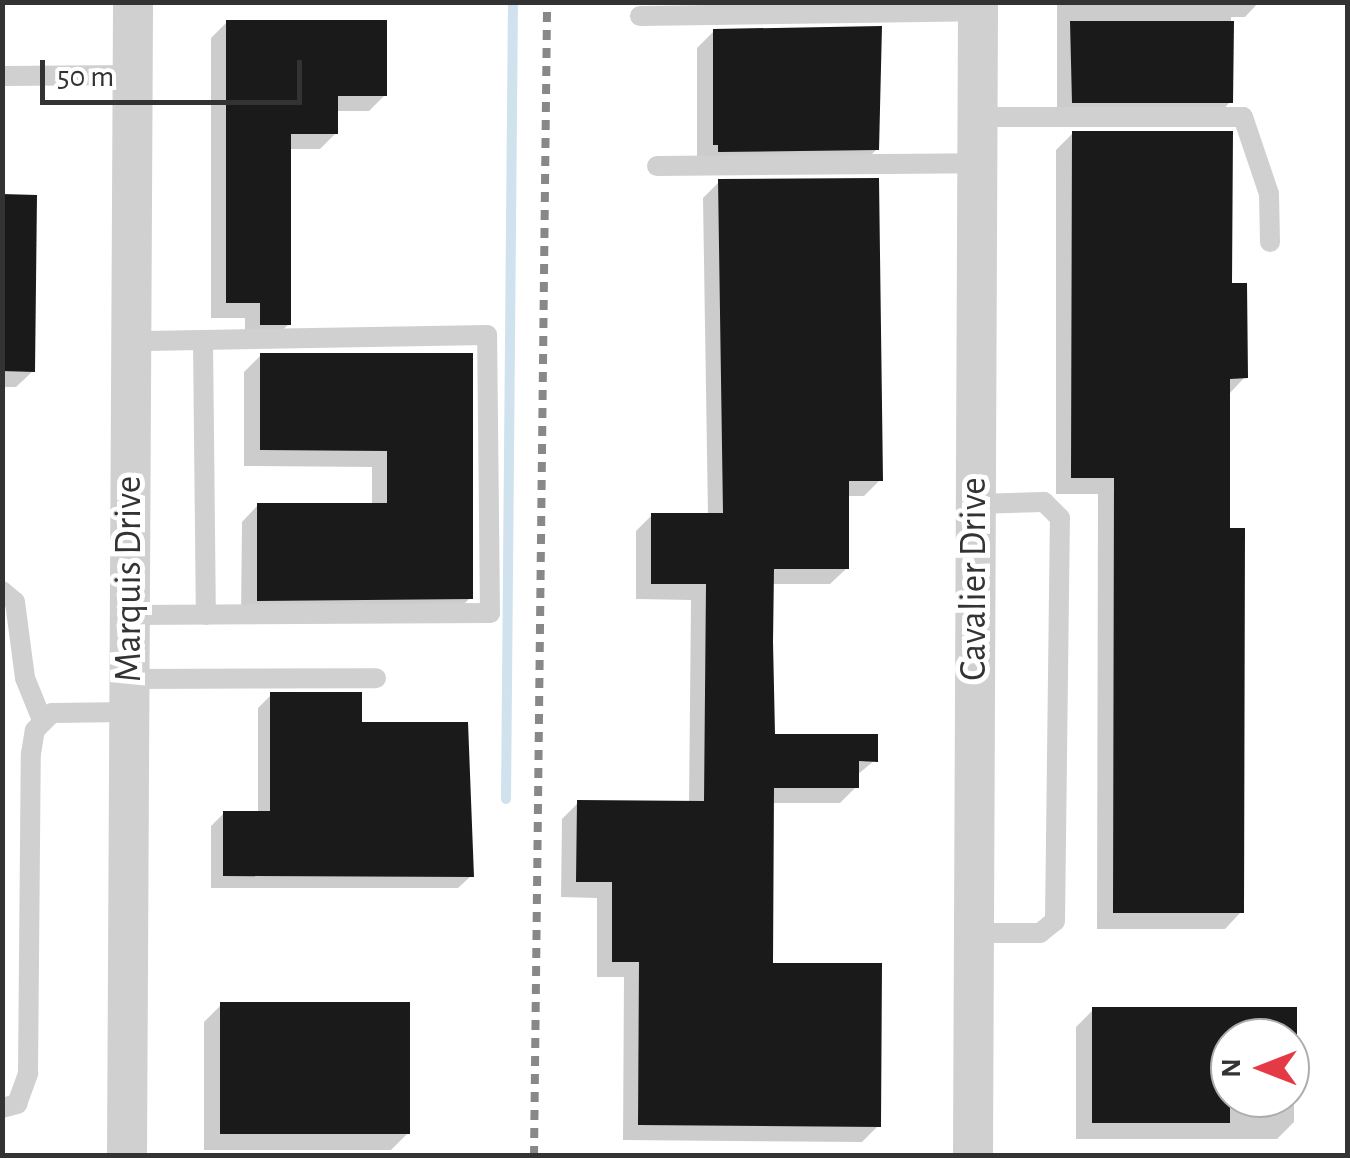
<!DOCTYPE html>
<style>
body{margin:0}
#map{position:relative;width:1350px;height:1158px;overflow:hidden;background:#fff;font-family:"Alegreya Sans",sans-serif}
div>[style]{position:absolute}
.shadow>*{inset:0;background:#0003}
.stream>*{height:10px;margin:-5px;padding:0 5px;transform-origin:5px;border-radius:5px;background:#cfe2ee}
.building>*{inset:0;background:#1a1a1a}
.lane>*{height:20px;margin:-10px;padding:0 10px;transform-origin:10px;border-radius:10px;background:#d0d0d0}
.street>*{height:40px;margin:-20px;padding:0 20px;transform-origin:20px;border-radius:20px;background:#d0d0d0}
.rail>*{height:8px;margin-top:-4px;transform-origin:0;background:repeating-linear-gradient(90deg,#888 0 10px,transparent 0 18px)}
span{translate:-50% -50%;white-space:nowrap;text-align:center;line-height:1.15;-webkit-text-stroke:10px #fff;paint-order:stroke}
.street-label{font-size:38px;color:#333}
.frame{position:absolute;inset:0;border:5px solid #333;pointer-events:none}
.north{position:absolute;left:1210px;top:1018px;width:100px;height:100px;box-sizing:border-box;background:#fff;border:2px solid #adadad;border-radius:50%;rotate:270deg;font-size:28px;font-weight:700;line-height:40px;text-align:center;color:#333}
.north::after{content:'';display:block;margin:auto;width:35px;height:45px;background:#e63946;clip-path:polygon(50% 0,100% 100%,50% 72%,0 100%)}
.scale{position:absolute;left:40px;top:60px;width:262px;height:45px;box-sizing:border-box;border:5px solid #333;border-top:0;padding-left:12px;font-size:30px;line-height:35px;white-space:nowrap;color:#333;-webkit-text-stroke:8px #fff;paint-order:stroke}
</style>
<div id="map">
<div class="shadow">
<i style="clip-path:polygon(1057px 2px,1259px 2px,1245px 17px,1231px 17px,1230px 102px,1215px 118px,1057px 118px)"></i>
<i style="clip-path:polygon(227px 22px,385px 95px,369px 111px,336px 111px,336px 133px,320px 149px,289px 149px,289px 324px,273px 339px,245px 340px,245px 318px,211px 318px,211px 38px)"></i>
<i style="clip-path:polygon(714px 31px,877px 149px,860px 166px,697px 161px,697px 48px)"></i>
<i style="clip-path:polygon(1073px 133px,1229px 286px,1245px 377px,1229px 394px,1227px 531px,1241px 912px,1225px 929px,1097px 929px,1098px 494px,1056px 494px,1056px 150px)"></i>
<i style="clip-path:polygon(719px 182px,880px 480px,864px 496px,847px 496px,847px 568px,830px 584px,772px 584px,773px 736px,875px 760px,856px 776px,856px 787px,840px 803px,771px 803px,770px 965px,878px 1126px,862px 1142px,623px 1140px,624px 977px,597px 977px,597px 898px,561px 897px,562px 819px,578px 803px,689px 804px,691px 600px,636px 599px,636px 531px,652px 515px,708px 516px,703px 198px)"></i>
<i style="clip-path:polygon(2px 196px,33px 371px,16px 387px,2px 387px)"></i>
<i style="clip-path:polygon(261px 355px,471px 356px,470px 598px,453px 615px,241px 616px,242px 522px,258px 505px,372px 506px,372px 467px,244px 466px,244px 372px)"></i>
<i style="clip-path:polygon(271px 695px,359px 724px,471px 876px,458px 888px,211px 888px,211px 826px,224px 813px,258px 813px,258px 708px)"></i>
<i style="clip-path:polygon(221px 1005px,408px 1133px,391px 1150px,204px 1150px,204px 1022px)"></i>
<i style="clip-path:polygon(evenodd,1093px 1010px,1294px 1010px,1294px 1122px,1277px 1139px,1076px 1139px,1076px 1027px,1093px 1010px,1230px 1038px,1290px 1038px,1290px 1098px,1230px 1098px,1230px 1038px)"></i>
</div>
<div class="stream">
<i style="left:506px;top:799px;width:797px;rotate:-89.5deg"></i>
</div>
<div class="building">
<i style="clip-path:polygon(226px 20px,387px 20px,387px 96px,338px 96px,338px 134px,291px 134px,291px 325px,260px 325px,260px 303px,226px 303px)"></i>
<i style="clip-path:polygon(1070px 21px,1234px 21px,1233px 103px,1072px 103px)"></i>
<i style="clip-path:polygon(882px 26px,879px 150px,718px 152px,718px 145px,713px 145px,713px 29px)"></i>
<i style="clip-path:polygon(1072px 131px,1233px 131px,1232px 283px,1247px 283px,1248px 378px,1230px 379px,1230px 528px,1245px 528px,1244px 913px,1113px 913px,1114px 478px,1071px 478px)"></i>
<i style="clip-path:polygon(879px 178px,883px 481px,849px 481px,849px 569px,774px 569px,773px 642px,775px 734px,878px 734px,878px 762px,859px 761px,859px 788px,774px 788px,773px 963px,882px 963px,881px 1127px,638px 1125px,639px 962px,612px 962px,612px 882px,576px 882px,577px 800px,704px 801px,706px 584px,651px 584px,651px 513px,723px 513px,718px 179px)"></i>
<i style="clip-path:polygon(2px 194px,37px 195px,35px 372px,2px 371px)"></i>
<i style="clip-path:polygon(260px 353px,473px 353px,473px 599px,257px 601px,257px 503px,387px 503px,387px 451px,260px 450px)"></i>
<i style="clip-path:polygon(270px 692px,362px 692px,362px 722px,468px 722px,474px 877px,223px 876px,223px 811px,270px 811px)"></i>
<i style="clip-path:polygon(220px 1002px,410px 1002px,410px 1134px,220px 1134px)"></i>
<i style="clip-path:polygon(1092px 1007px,1297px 1007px,1297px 1038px,1230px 1038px,1230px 1123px,1092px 1123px)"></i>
</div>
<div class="lane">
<i style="left:640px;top:16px;width:338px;rotate:-0.8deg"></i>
<i style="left:2px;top:76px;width:131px;rotate:-0.4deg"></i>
<i style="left:977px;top:117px;width:266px"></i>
<i style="left:1243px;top:117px;width:81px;rotate:71.3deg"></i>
<i style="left:1269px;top:194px;width:48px;rotate:88.8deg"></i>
<i style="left:657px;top:166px;width:320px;rotate:-0.5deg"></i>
<i style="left:203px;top:340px;width:275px;rotate:89.4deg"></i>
<i style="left:2px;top:591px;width:17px;rotate:40deg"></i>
<i style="left:15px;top:602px;width:77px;rotate:82.5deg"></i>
<i style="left:25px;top:678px;width:45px;rotate:68deg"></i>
<i style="left:130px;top:615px;width:360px;rotate:-0.3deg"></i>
<i style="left:490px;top:613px;width:278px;rotate:-90.6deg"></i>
<i style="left:487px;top:335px;width:355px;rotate:179deg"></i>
<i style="left:130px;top:679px;width:246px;rotate:-0.2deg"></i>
<i style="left:974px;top:933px;width:66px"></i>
<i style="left:1040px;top:933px;width:19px;rotate:-39deg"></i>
<i style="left:1055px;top:921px;width:403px;rotate:-89.3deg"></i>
<i style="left:1060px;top:518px;width:23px;rotate:-135deg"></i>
<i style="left:1044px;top:502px;width:68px;rotate:178.3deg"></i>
<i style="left:2px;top:1108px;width:16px;rotate:-15deg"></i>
<i style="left:17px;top:1104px;width:33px;rotate:-70deg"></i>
<i style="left:28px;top:1073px;width:319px;rotate:-89.5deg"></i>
<i style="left:31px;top:754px;width:24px;rotate:-81deg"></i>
<i style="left:35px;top:730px;width:24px;rotate:-45deg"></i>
<i style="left:52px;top:713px;width:77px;rotate:-0.7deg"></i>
</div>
<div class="street">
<i style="left:127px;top:1156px;width:1154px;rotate:-89.7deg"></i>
<i style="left:973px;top:1156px;width:1154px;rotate:-89.75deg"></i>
</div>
<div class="rail">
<i style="left:534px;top:1156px;width:1154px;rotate:-89.35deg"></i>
</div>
<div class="street-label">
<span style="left:130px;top:579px;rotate:-90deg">Marquis Drive</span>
<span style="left:975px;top:579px;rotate:-90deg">Cavalier Drive</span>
</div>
<div class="frame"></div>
<div class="north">N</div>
<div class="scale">50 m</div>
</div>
